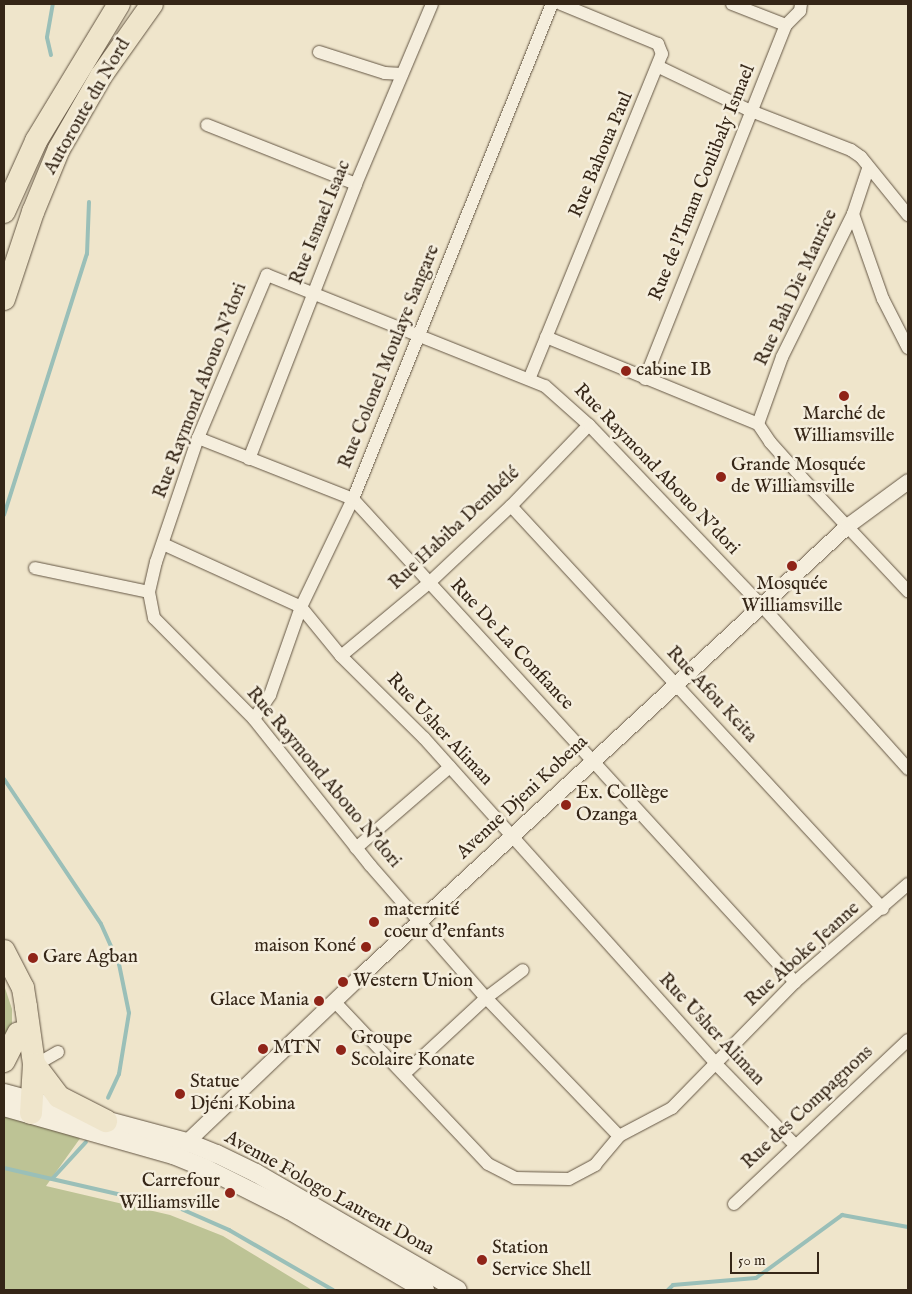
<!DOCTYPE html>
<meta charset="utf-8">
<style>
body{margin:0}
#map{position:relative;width:912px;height:1294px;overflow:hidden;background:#efe5cb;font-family:"IM FELL English",serif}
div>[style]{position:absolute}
.green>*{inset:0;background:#bdc395}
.stream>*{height:4px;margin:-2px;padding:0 2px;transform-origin:2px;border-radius:2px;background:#9abfb8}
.roads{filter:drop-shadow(0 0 1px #645644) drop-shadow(0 0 1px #645644)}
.minor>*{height:12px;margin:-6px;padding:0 6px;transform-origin:6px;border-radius:6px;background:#f5eedd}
.tertiary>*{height:15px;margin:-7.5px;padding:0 7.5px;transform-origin:7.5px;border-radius:7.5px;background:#f5eedd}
.secondary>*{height:18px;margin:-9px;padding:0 9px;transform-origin:9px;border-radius:9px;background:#f5eedd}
.motorway>*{height:22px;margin:-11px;padding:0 11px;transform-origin:11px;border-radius:11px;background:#efe5cb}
.dots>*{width:14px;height:14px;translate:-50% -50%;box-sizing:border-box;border:2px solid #f5eedd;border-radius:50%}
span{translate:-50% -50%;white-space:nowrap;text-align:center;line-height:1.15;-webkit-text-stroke:5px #f5eedd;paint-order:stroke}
.street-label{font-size:19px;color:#352617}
.poi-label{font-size:19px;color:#352617}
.left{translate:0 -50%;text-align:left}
.right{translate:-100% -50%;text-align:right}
.frame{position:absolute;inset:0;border:5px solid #352617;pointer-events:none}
.scale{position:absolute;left:730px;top:1252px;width:89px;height:22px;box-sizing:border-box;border:2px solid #352617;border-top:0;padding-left:6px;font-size:15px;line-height:18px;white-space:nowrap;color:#352617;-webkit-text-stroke:4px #f5eedd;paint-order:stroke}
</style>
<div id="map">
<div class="green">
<i style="clip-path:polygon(4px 985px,12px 1009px,12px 1028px,4px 1046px)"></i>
<i style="clip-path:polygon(4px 1116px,81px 1137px,46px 1186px,170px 1215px,223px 1236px,312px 1290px,4px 1290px)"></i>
</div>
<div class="stream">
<i style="left:51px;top:55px;width:18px;rotate:-103deg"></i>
<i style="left:47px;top:37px;width:34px;rotate:-80deg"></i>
<i style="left:4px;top:515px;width:274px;rotate:-72.4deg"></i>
<i style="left:87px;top:254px;width:52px;rotate:-87.8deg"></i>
<i style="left:4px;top:779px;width:174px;rotate:56.2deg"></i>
<i style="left:101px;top:924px;width:44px;rotate:65.8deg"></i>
<i style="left:119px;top:964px;width:50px;rotate:78.5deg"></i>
<i style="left:129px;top:1013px;width:62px;rotate:99.3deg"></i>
<i style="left:119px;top:1074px;width:26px;rotate:115deg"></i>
<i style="left:4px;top:1168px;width:180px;rotate:12.9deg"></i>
<i style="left:179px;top:1208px;width:55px;rotate:23.7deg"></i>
<i style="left:229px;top:1230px;width:120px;rotate:30deg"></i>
<i style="left:52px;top:1179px;width:50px;rotate:-47.4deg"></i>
<i style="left:668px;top:1290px;width:7px;rotate:-45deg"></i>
<i style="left:673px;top:1285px;width:83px;rotate:-4.8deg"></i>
<i style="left:756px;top:1278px;width:107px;rotate:-36.2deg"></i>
<i style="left:842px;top:1215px;width:67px;rotate:10.3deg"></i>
</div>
<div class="roads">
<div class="minor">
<i style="left:732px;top:4px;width:58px;rotate:21.3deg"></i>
<i style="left:319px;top:52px;width:69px;rotate:17.7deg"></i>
<i style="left:385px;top:73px;width:17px;rotate:3deg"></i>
<i style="left:659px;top:67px;width:102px;rotate:25.6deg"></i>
<i style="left:751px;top:111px;width:107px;rotate:21.3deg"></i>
<i style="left:851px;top:150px;width:12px;rotate:35deg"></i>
<i style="left:861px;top:157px;width:75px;rotate:51deg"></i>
<i style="left:207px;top:125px;width:160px;rotate:21.6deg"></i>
<i style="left:853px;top:214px;width:90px;rotate:70.6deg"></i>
<i style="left:883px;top:299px;width:55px;rotate:63deg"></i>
<i style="left:546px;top:337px;width:229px;rotate:22.3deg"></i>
<i style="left:758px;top:424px;width:22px;rotate:56deg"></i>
<i style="left:770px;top:442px;width:64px;rotate:48.1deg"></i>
<i style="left:813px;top:490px;width:139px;rotate:46.8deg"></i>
<i style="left:530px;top:377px;width:349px;rotate:-67.8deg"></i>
<i style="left:662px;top:54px;width:11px;rotate:-112deg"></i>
<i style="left:658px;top:44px;width:105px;rotate:-157.6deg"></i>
<i style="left:645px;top:379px;width:381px;rotate:-68.3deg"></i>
<i style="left:786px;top:25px;width:20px;rotate:-45deg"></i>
<i style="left:800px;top:11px;width:7px;rotate:-82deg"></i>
<i style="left:758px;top:424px;width:71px;rotate:-70.3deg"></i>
<i style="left:782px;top:357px;width:160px;rotate:-63.6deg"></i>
<i style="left:853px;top:214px;width:47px;rotate:-71.6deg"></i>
<i style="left:198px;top:438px;width:167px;rotate:21.5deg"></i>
<i style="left:353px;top:499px;width:655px;rotate:47.54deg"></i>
<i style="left:249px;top:459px;width:295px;rotate:-68.7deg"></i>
<i style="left:356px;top:184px;width:195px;rotate:-67.1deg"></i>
<i style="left:511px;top:506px;width:548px;rotate:47.29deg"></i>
<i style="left:163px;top:544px;width:152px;rotate:24.5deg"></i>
<i style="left:301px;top:607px;width:63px;rotate:50.8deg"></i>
<i style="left:341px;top:656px;width:117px;rotate:44.7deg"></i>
<i style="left:424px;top:738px;width:438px;rotate:48.1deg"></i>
<i style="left:716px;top:1064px;width:113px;rotate:45.7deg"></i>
<i style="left:35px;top:568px;width:116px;rotate:11.9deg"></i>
<i style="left:341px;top:656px;width:114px;rotate:-39.7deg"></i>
<i style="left:429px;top:583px;width:112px;rotate:-43.2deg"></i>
<i style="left:511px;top:506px;width:112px;rotate:-46.1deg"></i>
<i style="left:254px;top:719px;width:29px;rotate:-56deg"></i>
<i style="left:270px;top:695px;width:93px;rotate:-70.6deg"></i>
<i style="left:301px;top:607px;width:120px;rotate:-64.3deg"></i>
<i style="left:353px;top:499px;width:534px;rotate:-68.1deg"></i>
<i style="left:356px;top:848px;width:124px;rotate:-40.8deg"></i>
<i style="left:334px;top:1001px;width:224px;rotate:46.6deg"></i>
<i style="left:488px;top:1164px;width:30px;rotate:27deg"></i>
<i style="left:515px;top:1178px;width:54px;rotate:1.1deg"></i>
<i style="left:569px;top:1179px;width:30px;rotate:-28deg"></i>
<i style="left:595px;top:1165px;width:38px;rotate:-50deg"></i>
<i style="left:619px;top:1136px;width:60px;rotate:-27.8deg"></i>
<i style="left:672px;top:1108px;width:176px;rotate:-45.7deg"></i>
<i style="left:795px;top:982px;width:150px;rotate:-40.9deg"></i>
<i style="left:32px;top:1067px;width:30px;rotate:-30deg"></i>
<i style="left:404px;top:1074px;width:112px;rotate:-42.8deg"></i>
<i style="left:486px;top:998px;width:46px;rotate:-37.1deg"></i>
<i style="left:619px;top:1136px;width:192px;rotate:-133.9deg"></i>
<i style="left:486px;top:998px;width:176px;rotate:-131.1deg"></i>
<i style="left:370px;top:865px;width:186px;rotate:-128.5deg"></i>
<i style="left:254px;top:719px;width:142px;rotate:-134.7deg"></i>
<i style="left:154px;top:618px;width:26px;rotate:-101deg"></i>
<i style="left:149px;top:592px;width:31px;rotate:-77deg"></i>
<i style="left:156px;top:562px;width:131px;rotate:-71.3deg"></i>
<i style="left:198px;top:438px;width:177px;rotate:-67.1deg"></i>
<i style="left:267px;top:275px;width:299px;rotate:21.8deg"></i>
<i style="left:545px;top:386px;width:59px;rotate:41.6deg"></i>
<i style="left:589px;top:425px;width:250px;rotate:46.3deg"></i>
<i style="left:762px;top:606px;width:219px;rotate:48.1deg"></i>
<i style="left:734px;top:1204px;width:239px;rotate:-43.3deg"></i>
</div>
<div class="tertiary">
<i style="left:180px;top:1148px;width:253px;rotate:-43.7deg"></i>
<i style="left:363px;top:973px;width:660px;rotate:-42.73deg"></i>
<i style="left:848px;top:525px;width:74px;rotate:-36.3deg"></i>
</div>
<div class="secondary">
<i style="left:4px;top:1093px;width:189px;rotate:15deg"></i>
<i style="left:187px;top:1142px;width:32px;rotate:22deg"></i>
<i style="left:217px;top:1154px;width:43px;rotate:26deg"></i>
<i style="left:256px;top:1173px;width:233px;rotate:30.1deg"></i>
<i style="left:4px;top:1107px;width:176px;rotate:15.9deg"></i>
<i style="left:173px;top:1155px;width:35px;rotate:22deg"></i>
<i style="left:205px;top:1168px;width:94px;rotate:26.6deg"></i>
<i style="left:289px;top:1210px;width:158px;rotate:30.5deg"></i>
</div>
<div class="motorway">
<i style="left:4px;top:212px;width:78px;rotate:-65.7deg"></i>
<i style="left:36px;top:141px;width:160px;rotate:-58.8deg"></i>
<i style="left:4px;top:299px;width:92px;rotate:-71.6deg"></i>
<i style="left:33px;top:212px;width:68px;rotate:-67.6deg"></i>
<i style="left:59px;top:149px;width:84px;rotate:-60.1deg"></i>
<i style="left:101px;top:76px;width:88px;rotate:-54.7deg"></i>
<i style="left:4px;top:951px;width:42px;rotate:62.8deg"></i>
<i style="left:23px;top:988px;width:19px;rotate:81deg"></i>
<i style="left:26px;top:1007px;width:58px;rotate:82deg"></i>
<i style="left:34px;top:1064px;width:49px;rotate:93.5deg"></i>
<i style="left:4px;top:1061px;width:31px;rotate:-63deg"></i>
<i style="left:34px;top:1064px;width:41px;rotate:52.9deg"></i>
<i style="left:59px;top:1097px;width:53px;rotate:27.1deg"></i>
</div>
</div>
<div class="dots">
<i style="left:626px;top:371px;background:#8f2418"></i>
<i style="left:844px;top:396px;background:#8f2418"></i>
<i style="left:721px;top:477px;background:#8f2418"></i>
<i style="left:792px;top:566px;background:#8f2418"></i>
<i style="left:566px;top:805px;background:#8f2418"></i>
<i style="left:374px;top:922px;background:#8f2418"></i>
<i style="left:366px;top:947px;background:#8f2418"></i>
<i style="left:33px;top:958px;background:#8f2418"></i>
<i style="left:343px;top:982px;background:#8f2418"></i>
<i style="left:319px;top:1001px;background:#8f2418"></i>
<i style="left:263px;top:1049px;background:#8f2418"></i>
<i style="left:341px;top:1050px;background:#8f2418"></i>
<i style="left:180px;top:1094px;background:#8f2418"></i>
<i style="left:230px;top:1193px;background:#8f2418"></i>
<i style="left:482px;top:1260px;background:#8f2418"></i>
</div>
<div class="street-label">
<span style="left:88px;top:107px;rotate:-60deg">Autoroute du Nord</span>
<span style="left:602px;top:155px;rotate:-67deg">Rue Bahoua Paul</span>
<span style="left:703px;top:183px;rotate:-68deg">Rue de l'Imam Coulibaly Ismael</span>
<span style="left:321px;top:223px;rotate:-68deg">Rue Ismael Isaac</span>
<span style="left:797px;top:288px;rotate:-65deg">Rue Bah Die Maurice</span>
<span style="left:390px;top:357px;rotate:-68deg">Rue Colonel Moulaye Sangare</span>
<span style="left:201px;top:391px;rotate:-69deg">Rue Raymond Abouo N'dori</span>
<span style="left:656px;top:470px;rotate:46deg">Rue Raymond Abouo N'dori</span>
<span style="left:455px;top:529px;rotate:-43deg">Rue Habiba Dembélé</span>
<span style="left:511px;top:645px;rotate:47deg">Rue De La Confiance</span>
<span style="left:711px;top:695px;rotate:47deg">Rue Afou Keita</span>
<span style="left:439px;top:730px;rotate:47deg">Rue Usher Aliman</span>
<span style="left:323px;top:778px;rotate:50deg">Rue Raymond Abouo N'dori</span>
<span style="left:523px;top:798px;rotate:-43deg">Avenue Djeni Kobena</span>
<span style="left:803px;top:955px;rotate:-42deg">Rue Aboke Jeanne</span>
<span style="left:711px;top:1030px;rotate:47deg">Rue Usher Aliman</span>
<span style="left:808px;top:1108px;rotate:-43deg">Rue des Compagnons</span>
<span style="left:329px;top:1194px;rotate:29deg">Avenue Fologo Laurent Dona</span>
</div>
<div class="poi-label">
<span class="left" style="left:636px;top:371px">cabine IB</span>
<span style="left:844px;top:426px">Marché de<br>Williamsville</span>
<span class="left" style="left:731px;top:477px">Grande Mosquée<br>de Williamsville</span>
<span style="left:792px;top:596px">Mosquée<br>Williamsville</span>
<span class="left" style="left:576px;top:805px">Ex. Collège<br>Ozanga</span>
<span class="left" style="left:384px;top:922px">maternité<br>coeur d'enfants</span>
<span class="right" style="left:356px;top:947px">maison Koné</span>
<span class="left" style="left:43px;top:958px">Gare Agban</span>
<span class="left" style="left:353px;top:982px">Western Union</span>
<span class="right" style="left:309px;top:1001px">Glace Mania</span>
<span class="left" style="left:351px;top:1050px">Groupe<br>Scolaire Konate</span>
<span class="left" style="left:273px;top:1049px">MTN</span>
<span class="left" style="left:190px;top:1094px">Statue<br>Djéni Kobina</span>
<span class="right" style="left:220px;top:1193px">Carrefour<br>Williamsville</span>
<span class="left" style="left:492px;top:1260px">Station<br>Service Shell</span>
</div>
<div class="frame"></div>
<div class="scale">50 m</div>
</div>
